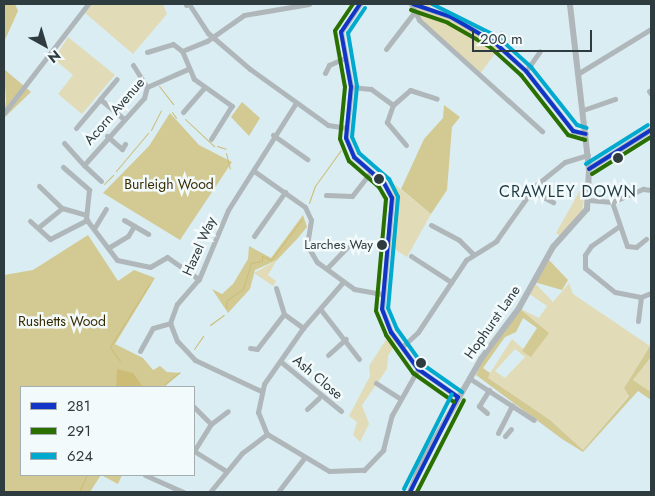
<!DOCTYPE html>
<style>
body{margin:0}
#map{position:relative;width:655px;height:496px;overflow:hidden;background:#daedf2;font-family:Jost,sans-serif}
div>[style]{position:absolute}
.green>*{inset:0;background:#e1dcb7}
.forest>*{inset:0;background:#d3ca93}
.water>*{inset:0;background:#ccbc75}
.stream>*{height:1px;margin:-0.5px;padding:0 0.5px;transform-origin:0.5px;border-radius:0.5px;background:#ccbc75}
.minor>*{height:5px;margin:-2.5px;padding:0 2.5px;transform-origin:2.5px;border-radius:2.5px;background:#b0b7ba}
.tertiary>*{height:6px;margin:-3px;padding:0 3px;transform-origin:3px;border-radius:3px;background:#b0b7ba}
.bus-1>*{height:4px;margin:-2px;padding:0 2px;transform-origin:2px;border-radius:2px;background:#1135c6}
.bus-2>*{height:4px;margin:-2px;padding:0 2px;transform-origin:2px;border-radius:2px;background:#297000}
.bus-3>*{height:4px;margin:-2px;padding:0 2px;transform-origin:2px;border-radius:2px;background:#00a9ce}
.dots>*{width:14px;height:14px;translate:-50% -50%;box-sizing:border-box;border:2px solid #f3fafc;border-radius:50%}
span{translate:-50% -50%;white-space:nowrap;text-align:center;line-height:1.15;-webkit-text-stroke:5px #f3fafc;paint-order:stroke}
.bus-label{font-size:13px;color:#2e3b3f}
.right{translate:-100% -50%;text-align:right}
.street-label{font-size:14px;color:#2e3b3f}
.park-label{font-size:14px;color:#372b00}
.quarter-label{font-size:16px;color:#1d3a43;letter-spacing:1px}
.frame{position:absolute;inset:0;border:5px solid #2e3b3f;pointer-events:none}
.legend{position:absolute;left:20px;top:386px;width:175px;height:90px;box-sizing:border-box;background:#f3fafc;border:1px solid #a4aeb0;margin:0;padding:6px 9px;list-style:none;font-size:15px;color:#2e3b3f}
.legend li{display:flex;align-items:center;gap:10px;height:25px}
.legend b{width:25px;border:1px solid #a4aeb0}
.north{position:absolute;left:20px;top:20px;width:50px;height:50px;-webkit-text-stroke:4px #f3fafc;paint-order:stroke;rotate:141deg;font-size:14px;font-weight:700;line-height:20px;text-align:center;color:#2e3b3f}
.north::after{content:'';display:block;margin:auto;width:18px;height:22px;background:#2e3b3f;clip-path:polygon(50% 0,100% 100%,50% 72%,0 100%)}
.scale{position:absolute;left:472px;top:30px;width:120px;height:22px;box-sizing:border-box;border:2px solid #2e3b3f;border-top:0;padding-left:6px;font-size:15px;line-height:18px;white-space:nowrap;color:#2e3b3f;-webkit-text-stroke:4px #f3fafc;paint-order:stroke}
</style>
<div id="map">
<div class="green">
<i style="clip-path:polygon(91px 4px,163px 4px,167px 14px,133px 54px,85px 13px)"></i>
<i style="clip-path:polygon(421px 4px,432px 4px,430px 8px,500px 47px,479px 75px,411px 11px)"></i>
<i style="clip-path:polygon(68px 37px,115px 75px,82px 114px,58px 94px,73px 75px,54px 59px)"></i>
<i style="clip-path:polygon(587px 178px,582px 212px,560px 236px,556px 233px)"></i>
<i style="clip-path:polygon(389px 180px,431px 214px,407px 257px,391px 247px,396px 204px)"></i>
<i style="clip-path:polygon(277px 260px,268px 275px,276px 281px,273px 286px,254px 273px)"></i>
<i style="clip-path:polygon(evenodd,534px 282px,553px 302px,569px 283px,573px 294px,650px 346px,624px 388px,629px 395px,583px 450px,550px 420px,487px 378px,512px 339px,531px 356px,542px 327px,519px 308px,539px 318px,547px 306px,528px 293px,534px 282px,515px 349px,525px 357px,505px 378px,495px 371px,515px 349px)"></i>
<i style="clip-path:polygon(391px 332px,397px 341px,388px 356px,387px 369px,362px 405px,369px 424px,360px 442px,353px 435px,357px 422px,349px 416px,370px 376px,369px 366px)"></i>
<i style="clip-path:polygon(651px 357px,651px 392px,633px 380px)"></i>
</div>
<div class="forest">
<i style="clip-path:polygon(4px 4px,15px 4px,18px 11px,4px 42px)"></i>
<i style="clip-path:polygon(4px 69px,31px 92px,4px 118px,6px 100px)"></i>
<i style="clip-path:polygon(242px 102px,260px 118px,249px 136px,231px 117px)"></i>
<i style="clip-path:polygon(444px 105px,460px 117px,452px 127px,447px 190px,431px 214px,401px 189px,424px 139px,443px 118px)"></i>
<i style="clip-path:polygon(170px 113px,199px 145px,232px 162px,180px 240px,103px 193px,149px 146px)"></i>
<i style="clip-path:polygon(303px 215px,307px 227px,297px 239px,277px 260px,255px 270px,250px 289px,228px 313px,212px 289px,222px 294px,233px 284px,248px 259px,249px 246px,271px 258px)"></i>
<i style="clip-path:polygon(88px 235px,118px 281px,134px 270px,155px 278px,115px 344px,143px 358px,153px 370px,160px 366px,167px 372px,181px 373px,162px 387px,139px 386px,127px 372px,118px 371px,116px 387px,21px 387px,21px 475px,122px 475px,118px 484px,101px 475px,90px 492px,4px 492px,4px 275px,33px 270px)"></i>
<i style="clip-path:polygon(549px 260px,568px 280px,562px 290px,534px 282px)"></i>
<i style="clip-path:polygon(519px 308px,549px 333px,531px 357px,522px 351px,537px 328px,523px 318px,516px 332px,505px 337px,483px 368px,490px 373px,488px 378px,550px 420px,583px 450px,629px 396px,624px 388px,650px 346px,651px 357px,633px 380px,651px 392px,651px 400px,638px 391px,583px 452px,562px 439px,476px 375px,489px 347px)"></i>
</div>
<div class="water">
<i style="clip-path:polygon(117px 369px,133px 373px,143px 387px,116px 387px)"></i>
</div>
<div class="stream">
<i style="left:159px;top:86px;width:23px;rotate:52deg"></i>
<i style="left:172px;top:112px;width:7px;rotate:56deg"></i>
<i style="left:185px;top:119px;width:40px;rotate:43deg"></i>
<i style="left:151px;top:130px;width:22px;rotate:-63deg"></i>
<i style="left:217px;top:146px;width:9px;rotate:18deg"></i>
<i style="left:226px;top:153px;width:16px;rotate:76deg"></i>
<i style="left:116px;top:171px;width:50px;rotate:-49.9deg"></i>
<i style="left:104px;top:184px;width:13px;rotate:-45deg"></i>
<i style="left:309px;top:203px;width:18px;rotate:-71deg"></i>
<i style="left:315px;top:186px;width:44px;rotate:-54.2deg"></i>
<i style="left:226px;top:308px;width:8px;rotate:-83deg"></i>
<i style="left:227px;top:300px;width:19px;rotate:-35deg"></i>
<i style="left:243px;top:289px;width:27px;rotate:-73deg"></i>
<i style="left:251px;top:263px;width:11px;rotate:-10deg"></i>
<i style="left:262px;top:261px;width:5px;rotate:-90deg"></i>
<i style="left:262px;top:256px;width:10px;rotate:24deg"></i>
<i style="left:271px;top:260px;width:51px;rotate:-52.9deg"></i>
<i style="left:210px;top:325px;width:17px;rotate:-36deg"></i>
<i style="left:194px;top:349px;width:16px;rotate:-55deg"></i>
<i style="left:120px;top:361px;width:17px;rotate:-126deg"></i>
<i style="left:110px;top:347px;width:75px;rotate:-58deg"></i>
<i style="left:162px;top:387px;width:23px;rotate:-40deg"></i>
<i style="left:79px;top:492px;width:19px;rotate:-65deg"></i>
</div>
<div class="minor">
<i style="left:360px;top:4px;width:34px;rotate:124deg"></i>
<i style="left:341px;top:32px;width:56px;rotate:79.7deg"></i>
<i style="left:351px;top:87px;width:51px;rotate:95.6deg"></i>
<i style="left:346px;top:138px;width:21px;rotate:67deg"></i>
<i style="left:354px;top:157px;width:40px;rotate:41deg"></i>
<i style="left:384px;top:183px;width:17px;rotate:62deg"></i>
<i style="left:392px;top:198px;width:111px;rotate:95.1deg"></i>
<i style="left:382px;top:309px;width:25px;rotate:69deg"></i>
<i style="left:391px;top:332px;width:46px;rotate:53.9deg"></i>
<i style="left:418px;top:369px;width:49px;rotate:35deg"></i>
<i style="left:411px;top:4px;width:18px;rotate:63deg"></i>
<i style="left:419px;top:20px;width:166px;rotate:42.1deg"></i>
<i style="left:413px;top:4px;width:40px;rotate:18.9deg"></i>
<i style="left:451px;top:17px;width:50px;rotate:30.2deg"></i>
<i style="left:494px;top:42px;width:43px;rotate:42.2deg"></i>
<i style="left:526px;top:71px;width:76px;rotate:51.9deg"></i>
<i style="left:573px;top:131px;width:13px;rotate:13deg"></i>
<i style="left:186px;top:5px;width:3px;rotate:-18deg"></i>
<i style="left:189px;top:4px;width:35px;rotate:57deg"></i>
<i style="left:208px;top:33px;width:55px;rotate:40.6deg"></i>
<i style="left:250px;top:69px;width:96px;rotate:35.7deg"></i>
<i style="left:328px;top:125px;width:19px;rotate:9deg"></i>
<i style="left:494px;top:42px;width:11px;rotate:-49deg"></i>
<i style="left:386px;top:49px;width:44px;rotate:-52.4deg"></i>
<i style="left:147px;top:52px;width:27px;rotate:-17deg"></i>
<i style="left:173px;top:44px;width:11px;rotate:38deg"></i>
<i style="left:133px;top:65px;width:26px;rotate:58deg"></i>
<i style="left:526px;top:71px;width:24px;rotate:-55deg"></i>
<i style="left:325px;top:73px;width:9px;rotate:-63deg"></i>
<i style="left:329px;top:65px;width:17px;rotate:-24deg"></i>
<i style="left:579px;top:73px;width:84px;rotate:-31.4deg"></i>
<i style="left:351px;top:87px;width:20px;rotate:6deg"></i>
<i style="left:371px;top:89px;width:27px;rotate:36deg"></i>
<i style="left:649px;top:91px;width:4px;rotate:56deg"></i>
<i style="left:100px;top:99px;width:26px;rotate:-50deg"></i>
<i style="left:583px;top:110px;width:34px;rotate:-19deg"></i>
<i style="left:183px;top:112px;width:33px;rotate:-49deg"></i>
<i style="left:4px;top:113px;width:138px;rotate:-52.4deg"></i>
<i style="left:76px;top:128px;width:38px;rotate:-50deg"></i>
<i style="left:100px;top:99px;width:30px;rotate:40deg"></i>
<i style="left:273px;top:135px;width:42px;rotate:35.2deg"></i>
<i style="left:107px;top:136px;width:20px;rotate:41deg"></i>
<i style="left:122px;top:149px;width:6px;rotate:-59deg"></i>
<i style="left:211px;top:139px;width:39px;rotate:-58deg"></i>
<i style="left:232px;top:106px;width:47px;rotate:-144.6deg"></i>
<i style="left:194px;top:79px;width:30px;rotate:-113deg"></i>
<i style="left:182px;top:51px;width:27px;rotate:-22deg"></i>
<i style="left:207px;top:41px;width:45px;rotate:-35.1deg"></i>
<i style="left:244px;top:15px;width:66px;rotate:-9.6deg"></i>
<i style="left:64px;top:143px;width:30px;rotate:48deg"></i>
<i style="left:406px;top:145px;width:30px;rotate:-130deg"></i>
<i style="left:387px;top:122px;width:18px;rotate:-71deg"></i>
<i style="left:393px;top:105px;width:23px;rotate:-41deg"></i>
<i style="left:410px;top:90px;width:28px;rotate:18deg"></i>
<i style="left:63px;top:167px;width:35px;rotate:41deg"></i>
<i style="left:89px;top:190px;width:29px;rotate:96deg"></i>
<i style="left:86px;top:219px;width:51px;rotate:52.9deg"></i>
<i style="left:117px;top:260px;width:34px;rotate:12deg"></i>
<i style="left:150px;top:267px;width:20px;rotate:-30deg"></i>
<i style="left:167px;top:257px;width:39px;rotate:35deg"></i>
<i style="left:254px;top:171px;width:62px;rotate:35.2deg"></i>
<i style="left:305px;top:207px;width:14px;rotate:65deg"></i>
<i style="left:311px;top:220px;width:25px;rotate:99deg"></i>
<i style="left:307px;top:245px;width:20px;rotate:60deg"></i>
<i style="left:317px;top:262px;width:46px;rotate:36.1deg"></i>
<i style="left:354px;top:289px;width:27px;rotate:10deg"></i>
<i style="left:101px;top:181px;width:23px;rotate:-137deg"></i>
<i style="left:84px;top:165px;width:90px;rotate:-48.2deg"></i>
<i style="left:144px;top:98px;width:11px;rotate:-75deg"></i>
<i style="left:147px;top:87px;width:45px;rotate:-23.7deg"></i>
<i style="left:39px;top:186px;width:32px;rotate:44deg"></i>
<i style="left:62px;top:208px;width:25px;rotate:16deg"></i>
<i style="left:532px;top:191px;width:24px;rotate:28deg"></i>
<i style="left:326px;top:195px;width:26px;rotate:2deg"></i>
<i style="left:352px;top:196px;width:31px;rotate:-52deg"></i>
<i style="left:589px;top:200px;width:23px;rotate:5deg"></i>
<i style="left:612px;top:202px;width:34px;rotate:-23deg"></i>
<i style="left:643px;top:189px;width:8px;rotate:7deg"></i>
<i style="left:612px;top:202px;width:46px;rotate:71.2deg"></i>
<i style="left:627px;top:246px;width:9px;rotate:6deg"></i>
<i style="left:636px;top:247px;width:13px;rotate:-39deg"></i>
<i style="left:124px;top:220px;width:28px;rotate:30deg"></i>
<i style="left:30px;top:221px;width:27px;rotate:42deg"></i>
<i style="left:50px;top:239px;width:42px;rotate:-27.2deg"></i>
<i style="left:431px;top:225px;width:32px;rotate:28deg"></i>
<i style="left:459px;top:240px;width:20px;rotate:45deg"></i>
<i style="left:40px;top:226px;width:28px;rotate:-39deg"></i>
<i style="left:95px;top:227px;width:21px;rotate:-59deg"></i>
<i style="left:618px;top:227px;width:33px;rotate:145deg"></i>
<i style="left:591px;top:246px;width:11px;rotate:124deg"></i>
<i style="left:585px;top:255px;width:13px;rotate:90deg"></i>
<i style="left:585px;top:268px;width:38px;rotate:39deg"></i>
<i style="left:615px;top:292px;width:26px;rotate:11deg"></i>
<i style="left:641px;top:297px;width:11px;rotate:-22deg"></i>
<i style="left:254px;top:236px;width:54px;rotate:-54.8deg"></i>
<i style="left:108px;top:248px;width:23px;rotate:-31deg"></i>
<i style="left:128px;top:236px;width:12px;rotate:-59deg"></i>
<i style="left:411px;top:256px;width:48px;rotate:33deg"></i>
<i style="left:327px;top:268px;width:30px;rotate:-46deg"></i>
<i style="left:343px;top:282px;width:61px;rotate:131deg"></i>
<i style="left:303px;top:328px;width:68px;rotate:124.9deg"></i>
<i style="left:264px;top:384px;width:29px;rotate:102deg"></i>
<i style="left:258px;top:412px;width:24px;rotate:68deg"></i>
<i style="left:267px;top:434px;width:72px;rotate:30.8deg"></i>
<i style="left:329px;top:471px;width:35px;rotate:-2deg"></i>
<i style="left:364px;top:470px;width:28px;rotate:-46deg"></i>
<i style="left:383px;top:450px;width:36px;rotate:-76deg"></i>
<i style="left:392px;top:415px;width:53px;rotate:-60.5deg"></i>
<i style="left:276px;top:288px;width:27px;rotate:73deg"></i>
<i style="left:284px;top:314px;width:24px;rotate:36deg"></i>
<i style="left:321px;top:310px;width:62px;rotate:52.2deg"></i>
<i style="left:638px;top:321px;width:24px;rotate:-83deg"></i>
<i style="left:402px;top:347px;width:22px;rotate:-43deg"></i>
<i style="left:418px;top:332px;width:87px;rotate:-56.3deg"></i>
<i style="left:466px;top:260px;width:36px;rotate:-32deg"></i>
<i style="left:496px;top:241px;width:67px;rotate:-54.7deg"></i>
<i style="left:535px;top:186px;width:38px;rotate:-39deg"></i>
<i style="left:565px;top:162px;width:24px;rotate:-17deg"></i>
<i style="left:250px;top:348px;width:7px;rotate:8deg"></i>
<i style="left:257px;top:349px;width:44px;rotate:-52.4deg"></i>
<i style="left:140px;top:351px;width:26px;rotate:-61deg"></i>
<i style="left:153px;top:328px;width:18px;rotate:-16deg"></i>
<i style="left:328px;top:355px;width:24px;rotate:-42deg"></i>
<i style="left:280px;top:361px;width:79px;rotate:39.3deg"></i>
<i style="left:469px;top:378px;width:77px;rotate:32.9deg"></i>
<i style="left:376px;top:383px;width:27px;rotate:33deg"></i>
<i style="left:261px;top:391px;width:73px;rotate:-154.8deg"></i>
<i style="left:195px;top:360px;width:26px;rotate:-133deg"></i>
<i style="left:177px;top:341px;width:19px;rotate:-111deg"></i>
<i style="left:170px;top:323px;width:20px;rotate:-70deg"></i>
<i style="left:177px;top:304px;width:33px;rotate:-49deg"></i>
<i style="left:199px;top:279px;width:75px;rotate:-67.2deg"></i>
<i style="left:228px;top:210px;width:127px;rotate:-57.6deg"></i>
<i style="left:194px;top:407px;width:24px;rotate:45deg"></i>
<i style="left:307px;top:409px;width:16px;rotate:-43deg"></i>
<i style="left:487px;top:413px;width:11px;rotate:-139deg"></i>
<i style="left:479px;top:406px;width:19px;rotate:-58deg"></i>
<i style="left:498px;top:433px;width:31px;rotate:-63deg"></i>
<i style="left:505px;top:436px;width:9px;rotate:-49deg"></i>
<i style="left:194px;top:451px;width:32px;rotate:-58deg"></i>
<i style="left:211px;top:424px;width:21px;rotate:-37deg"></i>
<i style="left:194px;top:451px;width:38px;rotate:32deg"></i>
<i style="left:145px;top:475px;width:42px;rotate:24.1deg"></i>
<i style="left:210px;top:492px;width:50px;rotate:-50.6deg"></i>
<i style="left:242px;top:453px;width:31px;rotate:-37deg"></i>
<i style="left:278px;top:492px;width:44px;rotate:-52.4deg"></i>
</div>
<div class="tertiary">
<i style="left:589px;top:169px;width:73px;rotate:-32.2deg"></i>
<i style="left:410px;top:492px;width:35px;rotate:-68deg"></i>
<i style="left:423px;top:460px;width:116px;rotate:-60.1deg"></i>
<i style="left:481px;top:359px;width:64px;rotate:-53.3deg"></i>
<i style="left:519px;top:308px;width:70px;rotate:-60.9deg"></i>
<i style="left:553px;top:247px;width:51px;rotate:-48.2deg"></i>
<i style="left:587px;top:209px;width:40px;rotate:-87.1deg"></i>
<i style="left:589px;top:169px;width:166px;rotate:-96.6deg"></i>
</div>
<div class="bus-1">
<i style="left:360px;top:4px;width:34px;rotate:124deg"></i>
<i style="left:341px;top:32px;width:56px;rotate:79.7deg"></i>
<i style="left:351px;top:87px;width:51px;rotate:95.6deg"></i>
<i style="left:346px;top:138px;width:21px;rotate:67deg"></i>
<i style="left:354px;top:157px;width:40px;rotate:41deg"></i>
<i style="left:384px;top:183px;width:17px;rotate:62deg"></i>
<i style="left:392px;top:198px;width:111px;rotate:95.1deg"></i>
<i style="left:382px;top:309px;width:25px;rotate:69deg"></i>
<i style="left:391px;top:332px;width:46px;rotate:53.9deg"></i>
<i style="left:418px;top:369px;width:49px;rotate:35deg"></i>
<i style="left:413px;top:4px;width:40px;rotate:18.9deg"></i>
<i style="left:451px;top:17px;width:50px;rotate:30.2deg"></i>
<i style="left:494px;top:42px;width:43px;rotate:42.2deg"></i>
<i style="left:526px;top:71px;width:76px;rotate:51.9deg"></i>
<i style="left:573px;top:131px;width:13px;rotate:13deg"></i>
<i style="left:589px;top:169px;width:73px;rotate:-32.2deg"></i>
<i style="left:410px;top:492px;width:106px;rotate:-63.2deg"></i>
</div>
<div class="bus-2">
<i style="left:353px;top:4px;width:32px;rotate:124deg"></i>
<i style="left:335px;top:31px;width:57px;rotate:79.9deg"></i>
<i style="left:345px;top:87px;width:52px;rotate:95.5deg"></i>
<i style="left:340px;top:139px;width:24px;rotate:68deg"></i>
<i style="left:349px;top:161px;width:40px;rotate:41deg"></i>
<i style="left:379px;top:187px;width:14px;rotate:60deg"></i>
<i style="left:386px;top:199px;width:112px;rotate:95.1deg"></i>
<i style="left:376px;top:311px;width:26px;rotate:67deg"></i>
<i style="left:386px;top:335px;width:47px;rotate:54.6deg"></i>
<i style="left:413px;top:373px;width:50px;rotate:35.3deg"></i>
<i style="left:411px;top:10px;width:39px;rotate:19deg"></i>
<i style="left:448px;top:23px;width:48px;rotate:29.7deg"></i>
<i style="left:490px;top:47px;width:42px;rotate:42.1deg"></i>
<i style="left:521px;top:75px;width:76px;rotate:51.9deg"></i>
<i style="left:568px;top:135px;width:18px;rotate:16deg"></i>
<i style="left:592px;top:174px;width:70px;rotate:-32.1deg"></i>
<i style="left:417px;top:492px;width:103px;rotate:-62.9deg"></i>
</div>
<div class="bus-3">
<i style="left:432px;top:4px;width:74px;rotate:26.6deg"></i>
<i style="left:498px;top:37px;width:45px;rotate:42.3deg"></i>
<i style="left:531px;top:67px;width:74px;rotate:51.6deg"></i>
<i style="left:577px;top:125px;width:10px;rotate:17deg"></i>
<i style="left:365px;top:8px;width:30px;rotate:124deg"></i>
<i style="left:348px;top:33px;width:54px;rotate:80.4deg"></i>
<i style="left:357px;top:86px;width:51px;rotate:95.6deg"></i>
<i style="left:352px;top:137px;width:17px;rotate:66deg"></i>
<i style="left:359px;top:153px;width:40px;rotate:41deg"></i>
<i style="left:389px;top:179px;width:20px;rotate:63deg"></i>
<i style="left:398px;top:197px;width:111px;rotate:95.1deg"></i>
<i style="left:388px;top:308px;width:23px;rotate:67deg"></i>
<i style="left:397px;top:329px;width:43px;rotate:54.5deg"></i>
<i style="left:422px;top:364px;width:49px;rotate:35deg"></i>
<i style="left:586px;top:164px;width:73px;rotate:-32.2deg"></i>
<i style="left:404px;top:489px;width:106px;rotate:-63.2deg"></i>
</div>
<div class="dots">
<i style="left:618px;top:158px;background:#2e3b3f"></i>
<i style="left:379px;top:179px;background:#2e3b3f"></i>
<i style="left:382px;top:245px;background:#2e3b3f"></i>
<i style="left:421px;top:363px;background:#2e3b3f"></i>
</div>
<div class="bus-label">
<span class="right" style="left:373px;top:245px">Larches Way</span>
</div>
<div class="street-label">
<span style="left:114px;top:111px;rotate:-49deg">Acorn Avenue</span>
<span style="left:199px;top:246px;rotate:-66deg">Hazel Way</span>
<span style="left:492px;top:322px;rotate:-55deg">Hophurst Lane</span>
<span style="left:318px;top:377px;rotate:40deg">Ash Close</span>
</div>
<div class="park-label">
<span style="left:169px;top:184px">Burleigh Wood</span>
<span style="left:62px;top:321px">Rushetts Wood</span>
</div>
<div class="quarter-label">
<span style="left:568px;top:192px">CRAWLEY DOWN</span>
</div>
<div class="frame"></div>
<ul class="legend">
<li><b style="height:6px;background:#1135c6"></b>281</li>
<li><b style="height:6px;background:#297000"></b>291</li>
<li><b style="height:6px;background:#00a9ce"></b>624</li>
</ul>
<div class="north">N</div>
<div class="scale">200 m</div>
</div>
